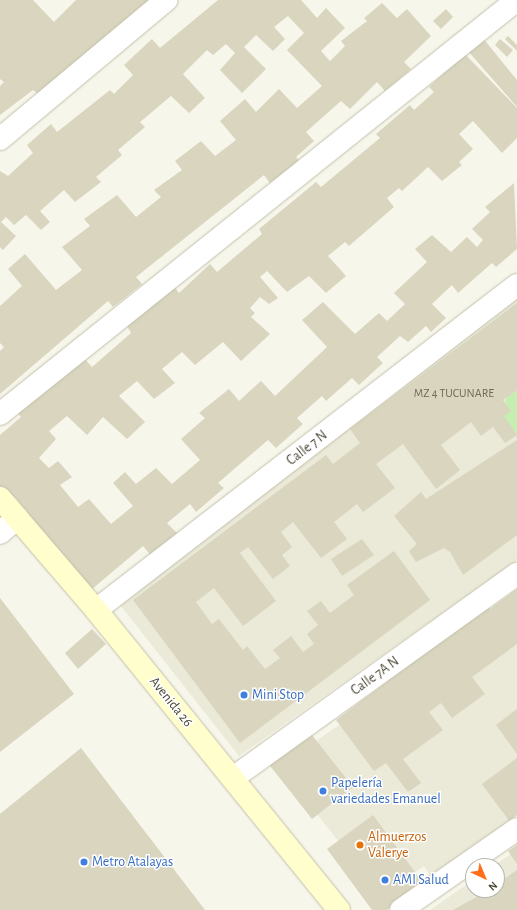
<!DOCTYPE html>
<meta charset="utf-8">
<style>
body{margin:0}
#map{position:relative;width:517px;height:910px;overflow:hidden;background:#f7f6eb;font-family:"Alegreya Sans",sans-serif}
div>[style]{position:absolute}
.residential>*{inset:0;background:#ebe9d8}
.green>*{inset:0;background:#c5eeb1}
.building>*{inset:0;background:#d9d5bf}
.roads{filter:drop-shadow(0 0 1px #c3c1ac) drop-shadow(0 0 1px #c3c1ac)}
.street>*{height:22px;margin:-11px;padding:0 11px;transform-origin:11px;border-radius:11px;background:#fff}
.secondary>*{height:22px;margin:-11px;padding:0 11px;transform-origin:11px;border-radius:11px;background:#fffecc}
.dots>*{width:11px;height:11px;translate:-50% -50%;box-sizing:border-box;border:2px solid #fff;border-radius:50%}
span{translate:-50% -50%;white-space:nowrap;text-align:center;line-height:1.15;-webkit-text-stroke:3px #fff;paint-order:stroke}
.number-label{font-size:12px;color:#6f6b59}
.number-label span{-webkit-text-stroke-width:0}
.street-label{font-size:14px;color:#4c4837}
.shop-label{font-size:14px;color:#366cbe}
.left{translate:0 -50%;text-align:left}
.food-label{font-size:14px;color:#c56008}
.north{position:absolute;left:465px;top:858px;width:40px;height:40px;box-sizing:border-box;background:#fff;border:1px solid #b7b6af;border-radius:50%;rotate:136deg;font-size:11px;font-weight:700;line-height:16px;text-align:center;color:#4c4837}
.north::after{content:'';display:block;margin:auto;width:14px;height:18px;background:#ff6f19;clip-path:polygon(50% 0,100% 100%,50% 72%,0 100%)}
</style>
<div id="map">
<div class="residential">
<i style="clip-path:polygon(517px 295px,517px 560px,239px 756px,117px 601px)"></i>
<i style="clip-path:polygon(517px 600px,517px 801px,502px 812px,509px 821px,432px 878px,424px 866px,382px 895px,279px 767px)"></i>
<i style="clip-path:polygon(517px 850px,517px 910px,430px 910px,473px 880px,473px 890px,497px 890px,497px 866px,493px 866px)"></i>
</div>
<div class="green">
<i style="clip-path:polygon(517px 390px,517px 439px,504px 416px,506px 398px)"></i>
</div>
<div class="building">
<i style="clip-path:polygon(0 0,33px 0,54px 22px,76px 0,156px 0,41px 96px,33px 90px,0 115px,0 86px,4px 82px,0 79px)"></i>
<i style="clip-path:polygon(218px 0,301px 0,317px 18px,326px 8px,345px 28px,321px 51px,330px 61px,345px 46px,341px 41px,367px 21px,364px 18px,382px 3px,397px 18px,407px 9px,431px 36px,404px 62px,411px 69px,385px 91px,377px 82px,350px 109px,341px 101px,306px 132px,314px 141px,296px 157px,301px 162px,272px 186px,264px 175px,136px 277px,142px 284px,113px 307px,108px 301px,0 394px,0 351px,4px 347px,0 343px,0 306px,22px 286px,8px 269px,25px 254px,56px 290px,82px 270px,62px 247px,90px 226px,84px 219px,117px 195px,136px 217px,161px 197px,154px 190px,182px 170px,175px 161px,201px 141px,215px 156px,236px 140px,220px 121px,245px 99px,256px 112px,279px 89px,297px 108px,322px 86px,287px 50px,304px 33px,288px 16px,274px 27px,285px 39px,273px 51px,256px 35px,244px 47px,266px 69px,242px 93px,220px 70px,235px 53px,226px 44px,213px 55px,207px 50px,183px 74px,205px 98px,189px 113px,171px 96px,140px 122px,145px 127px,118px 150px,122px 155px,96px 177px,101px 182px,75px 202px,64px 190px,40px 211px,50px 222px,41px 230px,26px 215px,14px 225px,6px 217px,1px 222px,16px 236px,3px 250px,0 247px,0 171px,8px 176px,33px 153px,27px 145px,51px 124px,57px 132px,110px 90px,114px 94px,133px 75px,124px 65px,152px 39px,160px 48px)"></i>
<i style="clip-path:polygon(446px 9px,453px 17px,441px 29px,433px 21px)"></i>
<i style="clip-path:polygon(508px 36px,517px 45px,517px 51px,505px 39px)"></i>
<i style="clip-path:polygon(482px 37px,517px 80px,517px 107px,468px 51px)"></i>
<i style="clip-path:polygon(500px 39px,513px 50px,507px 57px,495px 45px)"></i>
<i style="clip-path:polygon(465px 54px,517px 108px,517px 138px,502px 153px,473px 121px,459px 134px,473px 149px,459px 162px,462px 165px,442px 181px,428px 167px,402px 191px,399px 188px,387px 198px,394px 207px,349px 246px,345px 242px,328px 256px,346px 276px,326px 293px,309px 276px,287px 292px,267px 271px,260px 277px,278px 298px,269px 304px,260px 297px,250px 308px,255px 313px,251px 317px,270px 334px,241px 361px,223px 342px,195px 365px,182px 352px,162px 369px,175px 383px,154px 399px,137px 381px,119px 396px,145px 422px,127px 439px,103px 417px,87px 435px,67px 416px,49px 431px,56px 439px,39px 458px,49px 468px,58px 461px,72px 477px,60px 485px,78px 507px,89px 499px,111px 524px,133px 506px,113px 483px,125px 472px,136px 484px,156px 468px,172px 484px,200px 460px,181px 439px,205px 418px,199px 413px,229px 389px,239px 401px,261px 381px,275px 396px,327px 347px,302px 320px,323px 302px,355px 334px,379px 313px,387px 321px,405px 304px,394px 293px,427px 262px,415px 249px,432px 235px,451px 252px,467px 237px,477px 247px,483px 240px,472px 229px,490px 212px,485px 207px,514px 183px,517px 249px,496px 267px,492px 263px,458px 293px,452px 285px,432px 304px,446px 318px,431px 332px,426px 326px,408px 342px,400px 336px,377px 357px,383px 363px,359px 385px,352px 378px,326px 401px,322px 396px,297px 418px,303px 424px,276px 448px,268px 440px,218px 483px,224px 488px,196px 512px,190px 504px,167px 523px,179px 535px,153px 558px,143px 546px,85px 595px,45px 534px,14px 496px,7px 501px,0 493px,0 435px,21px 417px,16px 411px,82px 356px,92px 367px,131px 333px,127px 326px,174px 286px,179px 293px,210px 264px,217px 272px,262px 234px,259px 229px,316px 182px,321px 187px,380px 138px,376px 134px,410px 105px,414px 110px,434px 92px,429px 87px)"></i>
<i style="clip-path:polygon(517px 303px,517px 390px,503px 400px,511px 411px,504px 416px,517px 435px,505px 443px,493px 427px,481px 436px,471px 422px,441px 445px,460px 470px,436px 489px,403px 444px,376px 464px,395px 488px,363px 512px,357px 504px,334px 522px,347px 539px,321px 558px,293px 522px,281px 532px,292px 547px,282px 555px,290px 566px,273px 579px,248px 547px,240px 553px,276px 601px,243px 626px,214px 588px,196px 602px,212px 624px,219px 619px,243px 650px,247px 646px,265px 669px,280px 658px,273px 650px,291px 636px,303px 652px,314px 644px,307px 634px,318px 625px,307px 611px,321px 601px,330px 613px,354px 595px,347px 585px,394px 551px,430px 600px,240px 743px,133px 600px,326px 455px,333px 464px,360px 443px,350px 429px)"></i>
<i style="clip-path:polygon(517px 440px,517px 535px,463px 575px,450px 552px,444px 548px,416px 562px,409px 551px,417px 544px,394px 516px,421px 492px,426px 499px)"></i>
<i style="clip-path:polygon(362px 539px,374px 555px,342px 576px,331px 559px)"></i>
<i style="clip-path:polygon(517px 589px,517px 644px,472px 677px,485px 694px,452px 718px,441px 703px,429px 712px,443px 730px,403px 759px,421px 783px,408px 792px,386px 763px,374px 771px,336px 720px,488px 606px,490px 609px)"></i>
<i style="clip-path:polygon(0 598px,74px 694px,0 752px)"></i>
<i style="clip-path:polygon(92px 629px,106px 644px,78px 669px,65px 653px)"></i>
<i style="clip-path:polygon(517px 709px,517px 754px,496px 725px)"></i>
<i style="clip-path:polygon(308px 730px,353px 787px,312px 819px,267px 762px)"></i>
<i style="clip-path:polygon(81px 748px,205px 910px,0 910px,0 814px)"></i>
<i style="clip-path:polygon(517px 758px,517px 815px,509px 821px,482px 784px)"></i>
<i style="clip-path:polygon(373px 815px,423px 883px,387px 910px,372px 910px,327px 849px)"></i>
<i style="clip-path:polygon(517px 845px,517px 864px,508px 851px)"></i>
<i style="clip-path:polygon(517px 870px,517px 910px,453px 910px,489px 890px,497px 890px,497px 884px)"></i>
</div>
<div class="roads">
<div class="street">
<i style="left:0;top:139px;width:217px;rotate:-39.9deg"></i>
<i style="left:0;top:414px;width:662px;rotate:-38.69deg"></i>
<i style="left:0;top:533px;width:23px;rotate:-41deg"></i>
<i style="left:96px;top:610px;width:532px;rotate:-37.67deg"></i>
<i style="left:233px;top:778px;width:350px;rotate:-35.7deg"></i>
<i style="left:401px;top:910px;width:141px;rotate:-34.9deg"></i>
</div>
<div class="secondary">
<i style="left:0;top:498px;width:148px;rotate:49.4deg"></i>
<i style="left:96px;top:610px;width:386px;rotate:51deg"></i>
</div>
</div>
<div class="dots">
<i style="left:244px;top:695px;background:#3f7fe0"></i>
<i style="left:323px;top:791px;background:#3f7fe0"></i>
<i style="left:360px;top:845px;background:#e8710a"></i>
<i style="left:84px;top:862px;background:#3f7fe0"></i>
<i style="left:385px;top:880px;background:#3f7fe0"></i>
</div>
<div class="number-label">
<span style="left:454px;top:394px">MZ 4 TUCUNARE</span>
</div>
<div class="street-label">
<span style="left:307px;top:448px;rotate:-38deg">Calle 7 N</span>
<span style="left:375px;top:676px;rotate:-36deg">Calle 7A N</span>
<span style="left:171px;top:702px;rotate:51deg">Avenida 26</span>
</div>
<div class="shop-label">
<span class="left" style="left:252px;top:695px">Mini Stop</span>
<span class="left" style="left:331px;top:791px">Papelería<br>variedades Emanuel</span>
<span class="left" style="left:92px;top:862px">Metro Atalayas</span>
<span class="left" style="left:393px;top:880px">AMI Salud</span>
</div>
<div class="food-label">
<span class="left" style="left:368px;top:845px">Almuerzos<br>Valerye</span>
</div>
<div class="north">N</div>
</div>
